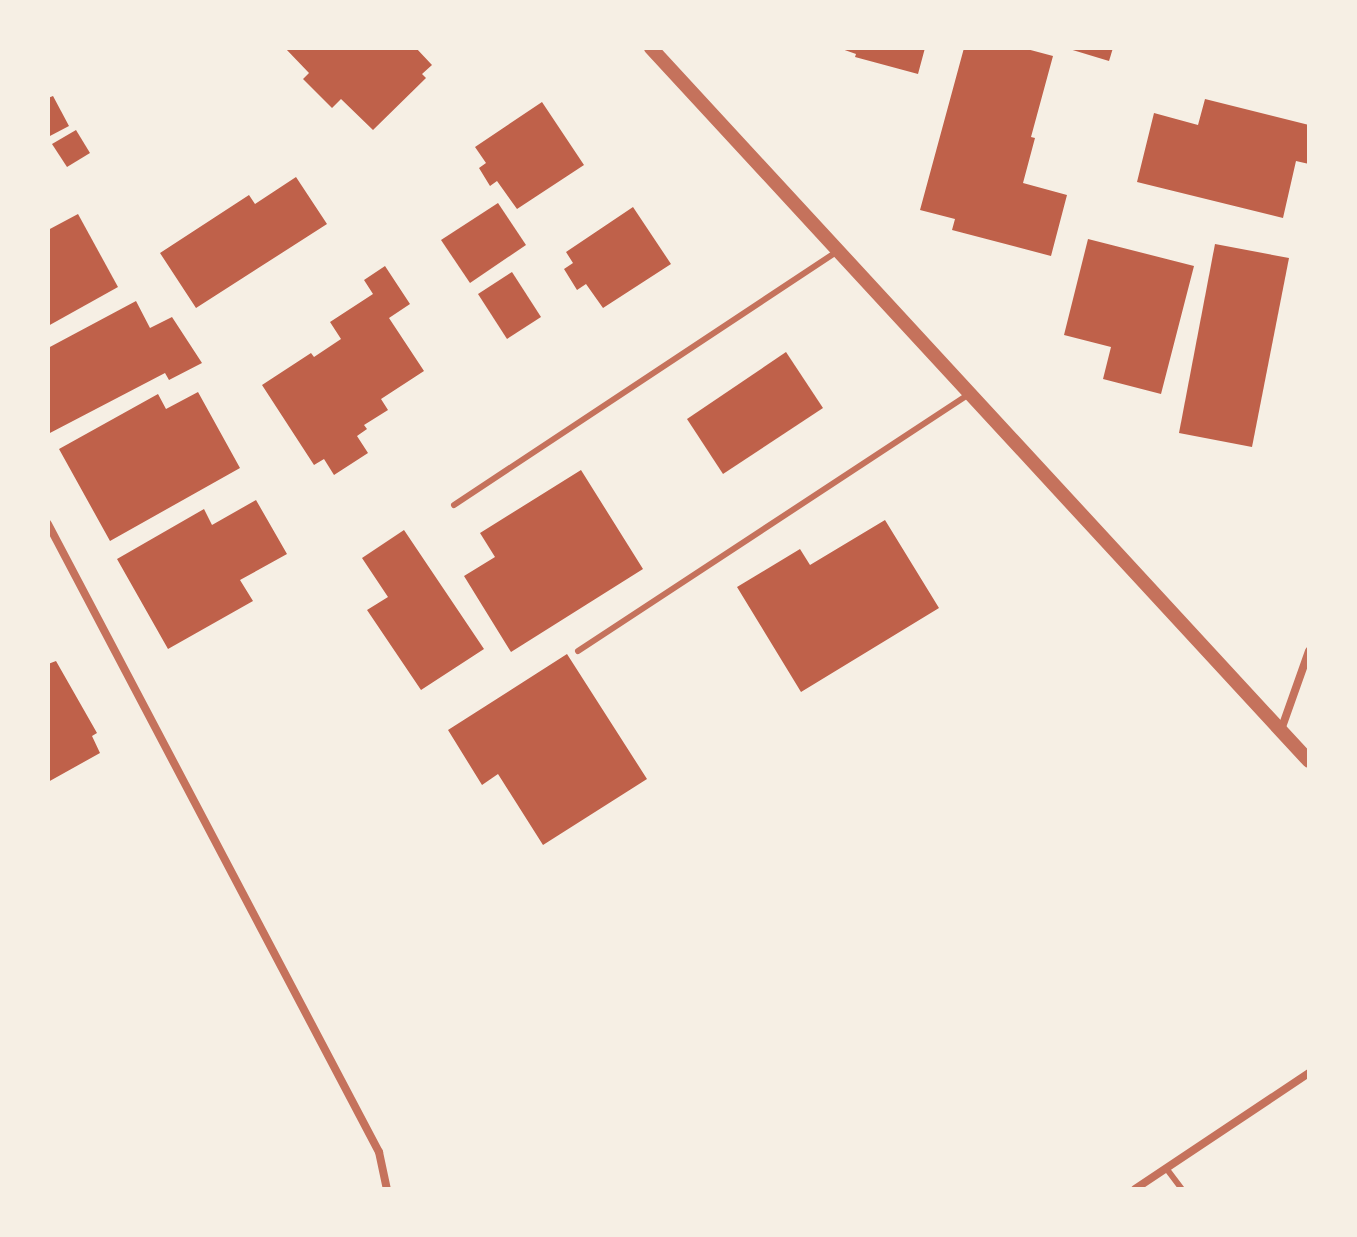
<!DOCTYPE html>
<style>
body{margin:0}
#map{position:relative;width:1357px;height:1237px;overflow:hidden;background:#f6efe4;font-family:"Nunito Sans",sans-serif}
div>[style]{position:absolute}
.building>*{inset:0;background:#bf614a}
.service>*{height:6px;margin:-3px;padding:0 3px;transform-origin:3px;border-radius:3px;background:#c5725c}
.minor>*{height:8px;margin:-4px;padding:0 4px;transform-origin:4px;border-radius:4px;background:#c5725c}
.tertiary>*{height:14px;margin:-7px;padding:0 7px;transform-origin:7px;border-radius:7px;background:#c5725c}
span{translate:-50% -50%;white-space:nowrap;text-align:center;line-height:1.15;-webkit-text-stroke:8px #f6efe4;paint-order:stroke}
.frame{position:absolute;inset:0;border:50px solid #f6efe4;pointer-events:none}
</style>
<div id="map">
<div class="building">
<i style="clip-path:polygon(285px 48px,416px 48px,432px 65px,422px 74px,426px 78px,373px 130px,341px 99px,332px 108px,303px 79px,309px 73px)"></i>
<i style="clip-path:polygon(839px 48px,925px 48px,918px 74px,855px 57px,856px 54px)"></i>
<i style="clip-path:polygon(964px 48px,1023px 48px,1053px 56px,1031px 137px,1035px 138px,1023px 183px,1067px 195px,1051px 256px,952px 230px,955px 219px,920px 210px)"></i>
<i style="clip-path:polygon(1066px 48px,1113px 48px,1109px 61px)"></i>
<i style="clip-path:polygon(53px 96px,69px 126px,48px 137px,48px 98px)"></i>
<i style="clip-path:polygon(1205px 99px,1309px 125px,1309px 164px,1296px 161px,1283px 218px,1137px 182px,1154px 113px,1198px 125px)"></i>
<i style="clip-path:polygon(542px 102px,584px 165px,517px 209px,497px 181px,490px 186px,479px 168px,486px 163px,475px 147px)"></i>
<i style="clip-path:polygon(76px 130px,90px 153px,67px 167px,52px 144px)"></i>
<i style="clip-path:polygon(296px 177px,327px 224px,196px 308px,160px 253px,249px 195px,255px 204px)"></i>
<i style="clip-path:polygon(498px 203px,526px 245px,470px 283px,441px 240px)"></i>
<i style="clip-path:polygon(633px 207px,671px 264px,603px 308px,586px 284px,577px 290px,564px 269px,573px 263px,566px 252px)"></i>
<i style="clip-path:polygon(78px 214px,118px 287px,48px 326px,48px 230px)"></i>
<i style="clip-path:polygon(1088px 239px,1194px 266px,1161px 394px,1103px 379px,1111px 347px,1064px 335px)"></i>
<i style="clip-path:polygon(1215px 244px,1289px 258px,1252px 447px,1179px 433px)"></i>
<i style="clip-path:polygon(385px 266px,410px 304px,389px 318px,424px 371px,381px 399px,388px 410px,364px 425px,367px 429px,357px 436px,368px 453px,334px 475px,324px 459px,314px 465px,262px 385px,311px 353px,314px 357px,341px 339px,330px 322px,373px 294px,364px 280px)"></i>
<i style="clip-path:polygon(512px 272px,541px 317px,507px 339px,478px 294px)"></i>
<i style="clip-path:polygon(136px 301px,150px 328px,172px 317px,202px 363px,169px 380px,165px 373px,48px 434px,48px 348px)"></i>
<i style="clip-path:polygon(786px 352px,823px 408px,723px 474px,687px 419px)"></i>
<i style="clip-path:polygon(198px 392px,240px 468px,110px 541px,59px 449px,158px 394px,166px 409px)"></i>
<i style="clip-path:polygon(581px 470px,643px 569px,511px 652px,464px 576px,495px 557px,480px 533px)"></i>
<i style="clip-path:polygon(256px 500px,287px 554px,240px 580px,253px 601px,168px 649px,117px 559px,204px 509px,212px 525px)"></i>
<i style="clip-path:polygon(885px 520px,939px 608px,801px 692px,737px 587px,800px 549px,810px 565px)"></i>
<i style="clip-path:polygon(404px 530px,484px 649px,421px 690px,367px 610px,388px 597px,362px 558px)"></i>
<i style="clip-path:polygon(567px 654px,647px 779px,543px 845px,498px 774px,482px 785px,448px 730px)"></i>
<i style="clip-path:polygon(56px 661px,97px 733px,92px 736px,100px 753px,48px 782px,48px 664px)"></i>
</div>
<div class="service">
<i style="left:454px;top:505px;width:458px;rotate:-33.5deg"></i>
<i style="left:578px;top:651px;width:468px;rotate:-33.3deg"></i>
<i style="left:1166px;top:1168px;width:26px;rotate:53deg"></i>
</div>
<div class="minor">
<i style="left:48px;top:524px;width:710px;rotate:62.21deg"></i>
<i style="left:379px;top:1152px;width:38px;rotate:78deg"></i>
<i style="left:1281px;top:730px;width:84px;rotate:-70.5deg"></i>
<i style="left:1135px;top:1189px;width:209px;rotate:-33.7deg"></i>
</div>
<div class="tertiary">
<i style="left:651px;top:48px;width:970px;rotate:47.3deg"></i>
</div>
<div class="frame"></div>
</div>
